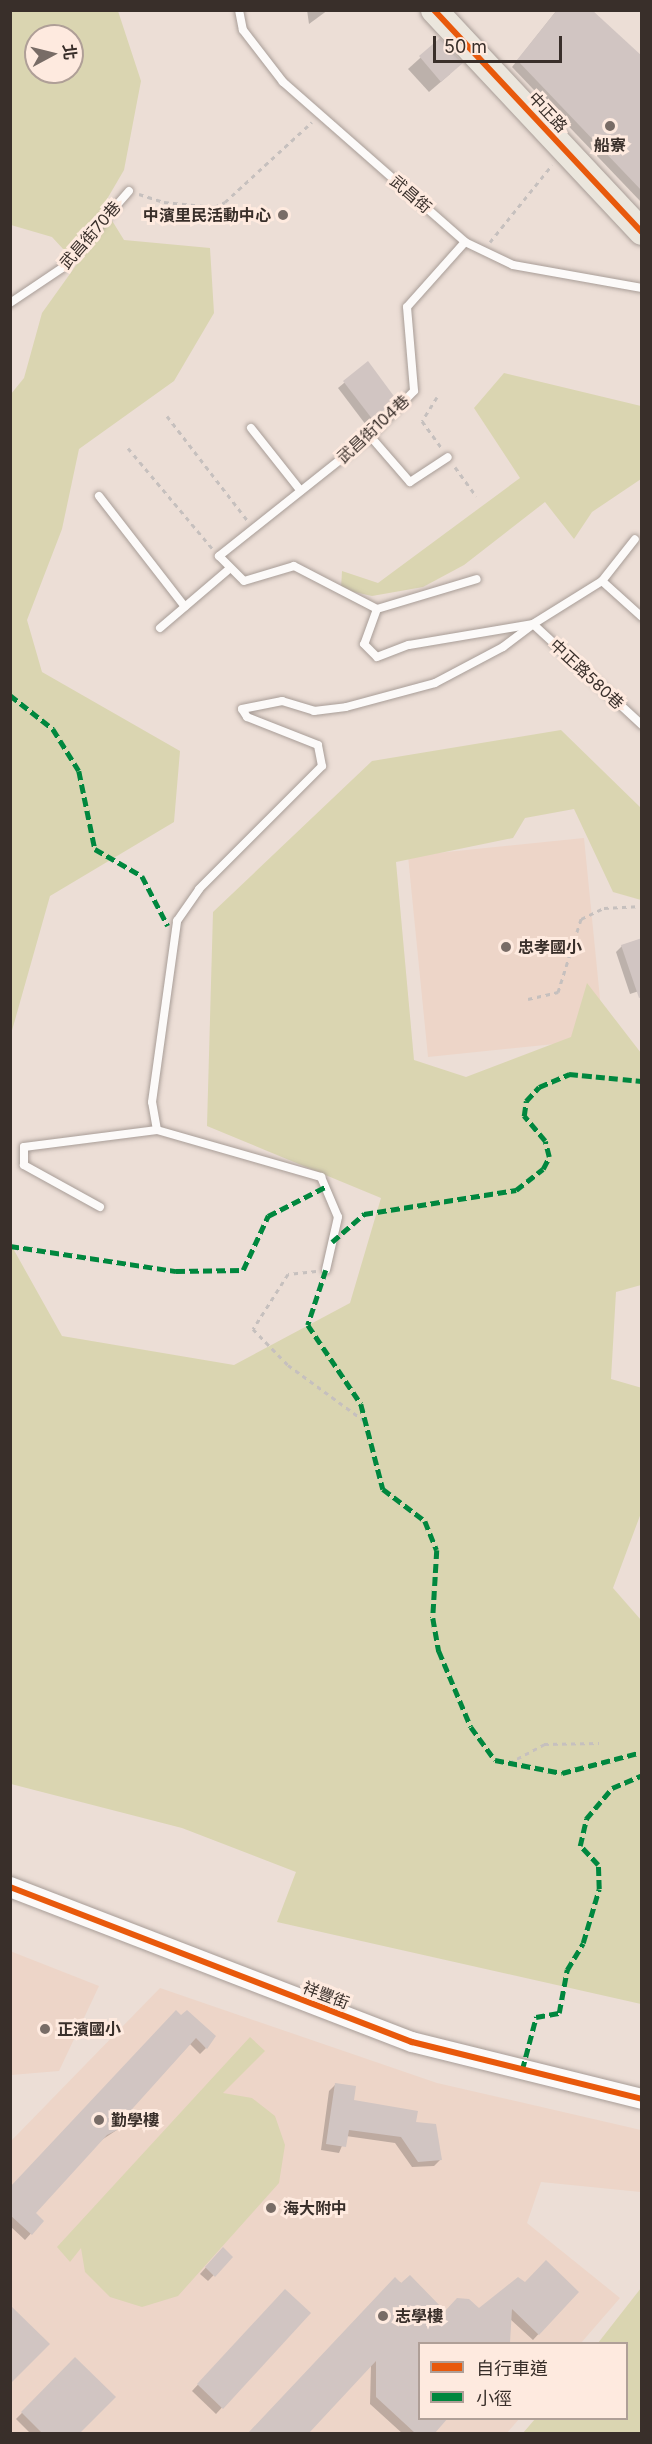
<!DOCTYPE html>
<meta charset="utf-8">
<style>
body{margin:0}
#map{position:relative;width:652px;height:2444px;overflow:hidden;background:#ecded6;font-family:Inter,"Noto Sans TC",sans-serif}
div>[style]{position:absolute}
.built>*{inset:0;background:#edd5c8}
.green>*{inset:0;background:#dad5b1}
.shadow>*{inset:0;background:#0003}
.building>*{inset:0;background:#d1c5c2}
.path>*{height:3px;margin-top:-1.5px;transform-origin:0;background:repeating-linear-gradient(90deg,#c6c0be 0 4.5px,transparent 0 9px)}
.roads{filter:drop-shadow(0 0 2px #a89d97) drop-shadow(0 0 2px #a89d97)}
.service>*{height:8px;margin:-4px;padding:0 4px;transform-origin:4px;border-radius:4px;background:#fcfaf9}
.tertiary>*{height:20px;margin:-10px;padding:0 10px;transform-origin:10px;border-radius:10px;background:#fcfaf9}
.primary>*{height:26px;margin:-13px;padding:0 13px;transform-origin:13px;border-radius:13px;background:#ebe6dd}
.quiet>*{height:4.5px;margin-top:-2.25px;transform-origin:0;background:repeating-linear-gradient(90deg,#00873e 0 9px,transparent 0 13.5px)}
.cycleway>*{height:6px;margin:-3px;padding:0 3px;transform-origin:3px;border-radius:3px;background:#e8590c}
.dots>*{width:16px;height:16px;translate:-50% -50%;box-sizing:border-box;border:3px solid #feeadf;border-radius:50%}
span{translate:-50% -50%;white-space:nowrap;text-align:center;line-height:1.15;-webkit-text-stroke:6px #feeadf;paint-order:stroke}
.street-label{font-size:16px;color:#392f2a}
.poi-label{font-size:16px;color:#392f2a;font-weight:700}
.right{translate:-100% -50%;text-align:right}
.left{translate:0 -50%;text-align:left}
.frame{position:absolute;inset:0;border:12px solid #392f2a;pointer-events:none}
.legend{position:absolute;left:418px;top:2342px;width:210px;height:78px;box-sizing:border-box;background:#feeadf;border:2px solid #af9f97;margin:0;padding:8px 10px;list-style:none;font-size:18px;color:#392f2a}
.legend li{display:flex;align-items:center;gap:12px;height:30px}
.legend b{width:30px;border:2px solid #af9f97}
.north{position:absolute;left:24px;top:24px;width:60px;height:60px;box-sizing:border-box;background:#feeadf;border:2px solid #af9f97;border-radius:50%;rotate:83deg;font-size:16px;font-weight:700;line-height:24px;text-align:center;color:#392f2a}
.north::after{content:'';display:block;margin:auto;width:21px;height:27px;background:#786c66;clip-path:polygon(50% 0,100% 100%,50% 72%,0 100%)}
.scale{position:absolute;left:433px;top:36px;width:129px;height:27px;box-sizing:border-box;border:3px solid #392f2a;border-top:0;padding-left:8px;font-size:18px;line-height:21px;white-space:nowrap;color:#392f2a;-webkit-text-stroke:4px #feeadf;paint-order:stroke}
</style>
<div id="map">
<div class="built">
<i style="clip-path:polygon(584px 838px,604px 1039px,428px 1057px,408px 856px)"></i>
<i style="clip-path:polygon(10px 1951px,99px 1986px,59px 2071px,11px 2075px)"></i>
<i style="clip-path:polygon(160px 1988px,437px 2083px,641px 2130px,641px 2192px,541px 2182px,527px 2223px,620px 2298px,581px 2343px,420px 2344px,420px 2418px,519px 2419px,507px 2433px,11px 2434px,11px 2141px)"></i>
</div>
<div class="green">
<i style="clip-path:polygon(evenodd,11px 11px,118px 11px,141px 81px,124px 170px,103px 206px,124px 240px,210px 248px,214px 313px,174px 381px,79px 449px,62px 529px,27px 620px,42px 672px,180px 751px,174px 822px,50px 896px,11px 1034px,11px 394px,24px 378px,42px 313px,77px 264px,52px 237px,11px 225px,11px 11px,36px 36px,72px 36px,72px 72px,36px 72px,36px 36px)"></i>
<i style="clip-path:polygon(504px 373px,641px 406px,641px 479px,592px 512px,574px 539px,545px 502px,464px 565px,423px 587px,372px 596px,341px 589px,342px 571px,378px 583px,520px 478px,474px 408px)"></i>
<i style="clip-path:polygon(561px 730px,641px 808px,641px 900px,613px 892px,574px 809px,525px 818px,513px 838px,396px 862px,414px 1060px,466px 1077px,571px 1037px,587px 983px,641px 1053px,641px 1285px,616px 1292px,611px 1379px,642px 1388px,641px 1513px,613px 1588px,641px 1620px,641px 2004px,277px 1922px,296px 1872px,182px 1828px,11px 1784px,10px 1243px,62px 1336px,234px 1365px,350px 1303px,381px 1198px,207px 1126px,213px 912px,372px 761px)"></i>
<i style="clip-path:polygon(250px 2037px,265px 2051px,223px 2093px,252px 2098px,275px 2116px,285px 2145px,279px 2183px,178px 2296px,142px 2307px,110px 2297px,85px 2272px,81px 2248px,70px 2262px,57px 2247px)"></i>
<i style="clip-path:polygon(641px 2288px,641px 2433px,523px 2433px,535px 2419px,626px 2418px,626px 2344px,598px 2343px)"></i>
</div>
<div class="shadow">
<i style="clip-path:polygon(307px 10px,328px 10px,309px 24px)"></i>
<i style="clip-path:polygon(557px 10px,642px 58px,642px 203px,512px 67px)"></i>
<i style="clip-path:polygon(440px 40px,450px 74px,429px 92px,408px 69px)"></i>
<i style="clip-path:polygon(368px 363px,394px 398px,366px 425px,338px 388px)"></i>
<i style="clip-path:polygon(622px 946px,642px 990px,630px 994px,616px 952px)"></i>
<i style="clip-path:polygon(176px 2012px,206px 2048px,200px 2054px,190px 2044px,124px 2116px,120px 2128px,100px 2141px,34px 2213px,42px 2221px,25px 2240px,10px 2226px,10px 2189px)"></i>
<i style="clip-path:polygon(335px 2085px,352px 2101px,440px 2160px,434px 2166px,412px 2167px,395px 2143px,346px 2136px,339px 2153px,321px 2150px,329px 2091px)"></i>
<i style="clip-path:polygon(217px 2255px,231px 2257px,208px 2281px,200px 2274px)"></i>
<i style="clip-path:polygon(395px 2279px,445px 2312px,479px 2310px,525px 2284px,577px 2292px,533px 2340px,510px 2319px,508px 2344px,420px 2344px,420px 2418px,446px 2418px,433px 2434px,403px 2434px,370px 2404px,371px 2365px,307px 2434px,250px 2434px)"></i>
<i style="clip-path:polygon(279px 2297px,309px 2313px,216px 2414px,192px 2391px)"></i>
<i style="clip-path:polygon(75px 2359px,114px 2397px,78px 2434px,31px 2434px,16px 2419px)"></i>
</div>
<div class="building">
<i style="clip-path:polygon(557px 10px,592px 10px,642px 56px,642px 191px,517px 60px)"></i>
<i style="clip-path:polygon(440px 38px,463px 63px,441px 82px,419px 56px)"></i>
<i style="clip-path:polygon(368px 361px,396px 399px,373px 420px,343px 381px)"></i>
<i style="clip-path:polygon(642px 938px,642px 997px,639px 998px,621px 945px)"></i>
<i style="clip-path:polygon(176px 2010px,181px 2015px,187px 2010px,216px 2036px,207px 2049px,196px 2038px,125px 2117px,121px 2128px,107px 2135px,36px 2213px,44px 2221px,32px 2235px,10px 2215px,10px 2187px)"></i>
<i style="clip-path:polygon(335px 2083px,356px 2086px,354px 2100px,418px 2111px,416px 2122px,436px 2124px,442px 2160px,418px 2162px,401px 2137px,349px 2130px,346px 2147px,326px 2144px)"></i>
<i style="clip-path:polygon(223px 2247px,233px 2257px,215px 2277px,205px 2267px)"></i>
<i style="clip-path:polygon(546px 2260px,579px 2292px,539px 2335px,512px 2309px,510px 2343px,420px 2343px,420px 2418px,448px 2418px,435px 2433px,415px 2433px,376px 2397px,376px 2361px,309px 2433px,248px 2433px,395px 2277px,401px 2283px,410px 2275px,445px 2311px,457px 2298px,469px 2299px,479px 2308px,518px 2277px,525px 2282px)"></i>
<i style="clip-path:polygon(285px 2289px,311px 2313px,223px 2409px,197px 2384px)"></i>
<i style="clip-path:polygon(10px 2305px,50px 2344px,10px 2384px)"></i>
<i style="clip-path:polygon(75px 2357px,116px 2397px,80px 2433px,42px 2433px,21px 2412px)"></i>
</div>
<div class="path">
<i style="left:139px;top:194px;width:26px;rotate:18deg"></i>
<i style="left:164px;top:202px;width:50px;rotate:5.7deg"></i>
<i style="left:214px;top:207px;width:12px;rotate:-24deg"></i>
<i style="left:225px;top:202px;width:118px;rotate:-42.6deg"></i>
<i style="left:490px;top:242px;width:99px;rotate:-51.2deg"></i>
<i style="left:437px;top:397px;width:28px;rotate:122deg"></i>
<i style="left:422px;top:421px;width:32px;rotate:54deg"></i>
<i style="left:167px;top:416px;width:131px;rotate:52.4deg"></i>
<i style="left:128px;top:448px;width:131px;rotate:50deg"></i>
<i style="left:455px;top:467px;width:36px;rotate:54deg"></i>
<i style="left:528px;top:999px;width:31px;rotate:-13deg"></i>
<i style="left:558px;top:992px;width:77px;rotate:-72.5deg"></i>
<i style="left:581px;top:919px;width:25px;rotate:-26deg"></i>
<i style="left:604px;top:908px;width:38px;rotate:-3deg"></i>
<i style="left:316px;top:1271px;width:28px;rotate:174deg"></i>
<i style="left:288px;top:1274px;width:65px;rotate:122.5deg"></i>
<i style="left:253px;top:1329px;width:50px;rotate:45.8deg"></i>
<i style="left:288px;top:1365px;width:97px;rotate:36.2deg"></i>
<i style="left:509px;top:1763px;width:40px;rotate:-28deg"></i>
<i style="left:544px;top:1744px;width:55px;rotate:-1deg"></i>
</div>
<div class="roads">
<div class="service">
<i style="left:239px;top:10px;width:20px;rotate:79deg"></i>
<i style="left:243px;top:30px;width:66px;rotate:52.4deg"></i>
<i style="left:283px;top:82px;width:242px;rotate:41.3deg"></i>
<i style="left:465px;top:242px;width:53px;rotate:25.6deg"></i>
<i style="left:513px;top:265px;width:131px;rotate:10.1deg"></i>
<i style="left:465px;top:242px;width:87px;rotate:131.7deg"></i>
<i style="left:407px;top:307px;width:84px;rotate:85.2deg"></i>
<i style="left:414px;top:391px;width:63px;rotate:134.4deg"></i>
<i style="left:370px;top:436px;width:193px;rotate:141.5deg"></i>
<i style="left:219px;top:556px;width:35px;rotate:45deg"></i>
<i style="left:244px;top:581px;width:52px;rotate:-16.7deg"></i>
<i style="left:294px;top:566px;width:93px;rotate:27.4deg"></i>
<i style="left:377px;top:609px;width:37px;rotate:110deg"></i>
<i style="left:364px;top:644px;width:18px;rotate:45deg"></i>
<i style="left:377px;top:657px;width:34px;rotate:-21deg"></i>
<i style="left:409px;top:645px;width:126px;rotate:-9.6deg"></i>
<i style="left:533px;top:624px;width:81px;rotate:-31.9deg"></i>
<i style="left:602px;top:581px;width:53px;rotate:-51.8deg"></i>
<i style="left:10px;top:303px;width:63px;rotate:-33.9deg"></i>
<i style="left:62px;top:268px;width:102px;rotate:-49deg"></i>
<i style="left:251px;top:428px;width:80px;rotate:51.6deg"></i>
<i style="left:370px;top:436px;width:61px;rotate:49deg"></i>
<i style="left:410px;top:482px;width:45px;rotate:-33.3deg"></i>
<i style="left:99px;top:496px;width:140px;rotate:52.2deg"></i>
<i style="left:602px;top:581px;width:54px;rotate:42deg"></i>
<i style="left:377px;top:609px;width:104px;rotate:-16.7deg"></i>
<i style="left:160px;top:628px;width:89px;rotate:-40.5deg"></i>
<i style="left:157px;top:1130px;width:171px;rotate:16deg"></i>
<i style="left:321px;top:1177px;width:43px;rotate:67deg"></i>
<i style="left:338px;top:1217px;width:54px;rotate:102.8deg"></i>
<i style="left:100px;top:1207px;width:87px;rotate:-151.1deg"></i>
<i style="left:24px;top:1165px;width:18px;rotate:-90deg"></i>
<i style="left:24px;top:1147px;width:134px;rotate:-7.3deg"></i>
<i style="left:157px;top:1130px;width:28px;rotate:-100deg"></i>
<i style="left:152px;top:1102px;width:183px;rotate:-82.1deg"></i>
<i style="left:177px;top:921px;width:39px;rotate:-55deg"></i>
<i style="left:199px;top:889px;width:174px;rotate:-45deg"></i>
<i style="left:322px;top:766px;width:21px;rotate:-101deg"></i>
<i style="left:318px;top:745px;width:76px;rotate:-158.5deg"></i>
<i style="left:247px;top:717px;width:9px;rotate:-122deg"></i>
<i style="left:242px;top:709px;width:41px;rotate:-11.3deg"></i>
<i style="left:282px;top:701px;width:34px;rotate:17deg"></i>
<i style="left:314px;top:711px;width:32px;rotate:-7deg"></i>
<i style="left:346px;top:707px;width:92px;rotate:-15.1deg"></i>
<i style="left:435px;top:683px;width:77px;rotate:-27.9deg"></i>
<i style="left:503px;top:647px;width:38px;rotate:-37deg"></i>
<i style="left:533px;top:624px;width:149px;rotate:42.8deg"></i>
</div>
<div class="tertiary">
<i style="left:10px;top:1887px;width:431px;rotate:21.1deg"></i>
<i style="left:412px;top:2042px;width:237px;rotate:13.9deg"></i>
</div>
<div class="primary">
<i style="left:434px;top:10px;width:304px;rotate:46.9deg"></i>
</div>
</div>
<div class="quiet">
<i style="left:10px;top:695px;width:55px;rotate:38.3deg"></i>
<i style="left:53px;top:729px;width:49px;rotate:58.2deg"></i>
<i style="left:79px;top:771px;width:80px;rotate:78.4deg"></i>
<i style="left:95px;top:849px;width:54px;rotate:29.9deg"></i>
<i style="left:142px;top:876px;width:56px;rotate:62.5deg"></i>
<i style="left:332px;top:1242px;width:43px;rotate:-41.2deg"></i>
<i style="left:364px;top:1214px;width:154px;rotate:-9deg"></i>
<i style="left:516px;top:1190px;width:34px;rotate:-38deg"></i>
<i style="left:543px;top:1169px;width:13px;rotate:-63deg"></i>
<i style="left:549px;top:1157px;width:16px;rotate:-104deg"></i>
<i style="left:545px;top:1141px;width:33px;rotate:-130deg"></i>
<i style="left:524px;top:1116px;width:15px;rotate:-82deg"></i>
<i style="left:526px;top:1101px;width:19px;rotate:-47deg"></i>
<i style="left:539px;top:1087px;width:33px;rotate:-23deg"></i>
<i style="left:569px;top:1074px;width:73px;rotate:5.5deg"></i>
<i style="left:10px;top:1246px;width:168px;rotate:8.6deg"></i>
<i style="left:176px;top:1271px;width:67px;rotate:-0.9deg"></i>
<i style="left:243px;top:1270px;width:60px;rotate:-65.2deg"></i>
<i style="left:268px;top:1216px;width:64px;rotate:-27deg"></i>
<i style="left:326px;top:1270px;width:58px;rotate:108.1deg"></i>
<i style="left:308px;top:1325px;width:95px;rotate:56.1deg"></i>
<i style="left:361px;top:1404px;width:88px;rotate:75.5deg"></i>
<i style="left:383px;top:1489px;width:53px;rotate:37.3deg"></i>
<i style="left:425px;top:1521px;width:31px;rotate:68deg"></i>
<i style="left:437px;top:1550px;width:68px;rotate:93.4deg"></i>
<i style="left:433px;top:1618px;width:34px;rotate:80deg"></i>
<i style="left:439px;top:1651px;width:82px;rotate:67.2deg"></i>
<i style="left:471px;top:1727px;width:41px;rotate:54deg"></i>
<i style="left:495px;top:1760px;width:68px;rotate:11deg"></i>
<i style="left:562px;top:1773px;width:83px;rotate:-14.7deg"></i>
<i style="left:522px;top:2070px;width:55px;rotate:-75.2deg"></i>
<i style="left:536px;top:2017px;width:23px;rotate:-10deg"></i>
<i style="left:559px;top:2013px;width:44px;rotate:-79.5deg"></i>
<i style="left:567px;top:1970px;width:31px;rotate:-59deg"></i>
<i style="left:583px;top:1943px;width:56px;rotate:-73.5deg"></i>
<i style="left:599px;top:1889px;width:24px;rotate:-92deg"></i>
<i style="left:598px;top:1865px;width:26px;rotate:-133deg"></i>
<i style="left:580px;top:1846px;width:28px;rotate:-77deg"></i>
<i style="left:586px;top:1819px;width:40px;rotate:-50deg"></i>
<i style="left:612px;top:1788px;width:33px;rotate:-23deg"></i>
</div>
<div class="cycleway">
<i style="left:434px;top:10px;width:304px;rotate:46.9deg"></i>
<i style="left:10px;top:1887px;width:431px;rotate:21.1deg"></i>
<i style="left:412px;top:2042px;width:237px;rotate:13.9deg"></i>
</div>
<div class="dots">
<i style="left:610px;top:126px;background:#786c66"></i>
<i style="left:283px;top:215px;background:#786c66"></i>
<i style="left:506px;top:947px;background:#786c66"></i>
<i style="left:45px;top:2029px;background:#786c66"></i>
<i style="left:99px;top:2120px;background:#786c66"></i>
<i style="left:271px;top:2208px;background:#786c66"></i>
<i style="left:383px;top:2316px;background:#786c66"></i>
</div>
<div class="street-label">
<span style="left:548px;top:112px;rotate:47deg">中正路</span>
<span style="left:411px;top:194px;rotate:41deg">武昌街</span>
<span style="left:90px;top:235px;rotate:-49deg">武昌街70巷</span>
<span style="left:373px;top:429px;rotate:-43deg">武昌街104巷</span>
<span style="left:587px;top:674px;rotate:43deg">中正路580巷</span>
<span style="left:326px;top:1995px;rotate:21deg">祥豐街</span>
</div>
<div class="poi-label">
<span style="left:610px;top:145px">船寮</span>
<span class="right" style="left:271px;top:215px">中濱里民活動中心</span>
<span class="left" style="left:518px;top:947px">忠孝國小</span>
<span class="left" style="left:57px;top:2029px">正濱國小</span>
<span class="left" style="left:111px;top:2120px">勤學樓</span>
<span class="left" style="left:283px;top:2208px">海大附中</span>
<span class="left" style="left:395px;top:2316px">志學樓</span>
</div>
<div class="frame"></div>
<ul class="legend">
<li><b style="height:8px;background:#e8590c"></b>自行車道</li>
<li><b style="height:8px;background:#00873e"></b>小徑</li>
</ul>
<div class="north">北</div>
<div class="scale">50 m</div>
</div>
